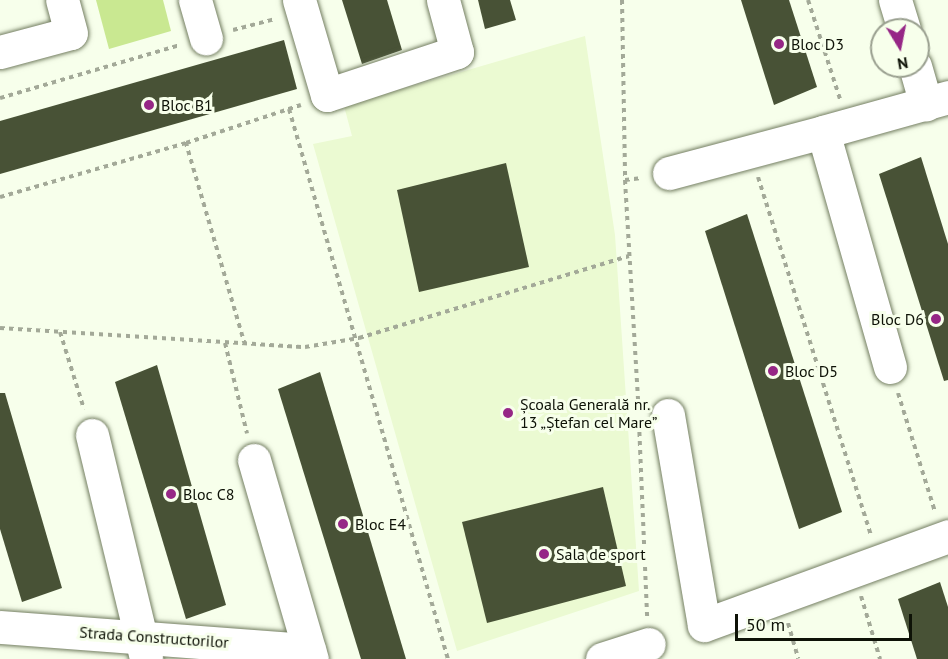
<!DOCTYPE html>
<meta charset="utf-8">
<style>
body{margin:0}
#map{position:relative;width:948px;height:659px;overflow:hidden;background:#f7ffeb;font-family:"PT Sans",sans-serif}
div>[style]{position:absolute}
.built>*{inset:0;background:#ebfad2}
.green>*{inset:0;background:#c9e891}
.building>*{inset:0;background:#485236}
.path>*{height:4px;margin-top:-2px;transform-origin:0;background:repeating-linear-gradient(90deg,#a3a998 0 4.5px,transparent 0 9px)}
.roads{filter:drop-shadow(0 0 2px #747f62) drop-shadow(0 0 2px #747f62)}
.minor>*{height:33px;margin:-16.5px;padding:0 16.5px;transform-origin:16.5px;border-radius:16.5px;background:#fff}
.dots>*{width:16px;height:16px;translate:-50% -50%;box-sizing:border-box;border:3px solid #f7ffeb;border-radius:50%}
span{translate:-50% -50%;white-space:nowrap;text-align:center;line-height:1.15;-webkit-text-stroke:6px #f7ffeb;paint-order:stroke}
.poi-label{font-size:16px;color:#0e1207}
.left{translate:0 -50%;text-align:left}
.right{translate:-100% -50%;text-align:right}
.street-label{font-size:16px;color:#0e1207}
.north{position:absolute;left:870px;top:18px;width:60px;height:60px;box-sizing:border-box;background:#f7ffeb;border:2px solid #9aa090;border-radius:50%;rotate:170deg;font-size:16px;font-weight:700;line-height:24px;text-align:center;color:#0e1207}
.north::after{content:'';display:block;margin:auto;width:21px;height:27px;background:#962786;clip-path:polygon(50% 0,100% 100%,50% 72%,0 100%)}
.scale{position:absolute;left:735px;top:614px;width:177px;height:27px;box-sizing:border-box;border:3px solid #0e1207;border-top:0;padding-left:8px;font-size:18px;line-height:21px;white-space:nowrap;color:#0e1207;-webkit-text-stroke:4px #f7ffeb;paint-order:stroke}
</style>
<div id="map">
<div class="built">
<i style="clip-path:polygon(585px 36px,615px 235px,639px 591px,457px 651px,313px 144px,352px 136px,344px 106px)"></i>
</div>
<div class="green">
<i style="clip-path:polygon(96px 0,163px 0,171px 31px,109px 49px)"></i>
</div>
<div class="building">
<i style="clip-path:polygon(342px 0,387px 0,402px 50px,362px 64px)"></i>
<i style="clip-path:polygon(478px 0,510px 0,516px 20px,485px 29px)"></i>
<i style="clip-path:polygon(741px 0,789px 0,817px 87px,774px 105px)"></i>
<i style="clip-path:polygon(284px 40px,297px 89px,0 174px,0 121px)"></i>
<i style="clip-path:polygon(921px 157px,948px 244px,948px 380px,944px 381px,879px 174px)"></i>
<i style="clip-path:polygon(506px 163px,529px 267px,419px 292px,397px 190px)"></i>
<i style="clip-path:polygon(747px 214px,842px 512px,799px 529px,705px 231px)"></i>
<i style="clip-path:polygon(157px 365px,226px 605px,186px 619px,115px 382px)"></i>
<i style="clip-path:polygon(320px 372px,406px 659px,361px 659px,278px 389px)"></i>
<i style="clip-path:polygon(0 393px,5px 393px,62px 588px,22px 602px,0 529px)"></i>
<i style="clip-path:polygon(603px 487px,626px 586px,487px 623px,462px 522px)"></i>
<i style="clip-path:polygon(940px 582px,948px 607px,948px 659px,917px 659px,898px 599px)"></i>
</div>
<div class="path">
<i style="left:622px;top:0;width:180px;rotate:89deg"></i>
<i style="left:625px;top:180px;width:233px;rotate:86.6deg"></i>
<i style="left:808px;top:0;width:104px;rotate:72.1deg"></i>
<i style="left:233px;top:30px;width:43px;rotate:-14.7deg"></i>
<i style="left:0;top:98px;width:188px;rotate:-16.4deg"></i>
<i style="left:289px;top:109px;width:573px;rotate:73.88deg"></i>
<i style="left:758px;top:177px;width:376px;rotate:72.5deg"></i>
<i style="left:625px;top:180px;width:17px;rotate:-7deg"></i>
<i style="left:0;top:197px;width:194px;rotate:-16.2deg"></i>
<i style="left:0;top:328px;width:306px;rotate:3.6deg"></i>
<i style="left:305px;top:347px;width:55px;rotate:-9.5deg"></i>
<i style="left:359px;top:338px;width:282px;rotate:-16.9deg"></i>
<i style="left:60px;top:332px;width:81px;rotate:72.7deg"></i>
<i style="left:225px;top:343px;width:93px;rotate:76.3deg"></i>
<i style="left:245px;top:345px;width:210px;rotate:-106.3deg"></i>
<i style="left:186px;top:143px;width:121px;rotate:-18.3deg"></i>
<i style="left:898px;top:393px;width:125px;rotate:72.7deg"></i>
<i style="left:639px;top:423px;width:194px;rotate:87.6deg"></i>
<i style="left:861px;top:596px;width:66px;rotate:73.2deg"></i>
<i style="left:788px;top:623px;width:37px;rotate:74deg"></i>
</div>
<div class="roads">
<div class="minor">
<i style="left:195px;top:0;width:40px;rotate:74deg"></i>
<i style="left:299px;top:0;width:99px;rotate:73.6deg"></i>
<i style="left:327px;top:95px;width:137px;rotate:-18.3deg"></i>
<i style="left:457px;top:52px;width:54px;rotate:-105.1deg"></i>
<i style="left:895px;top:0;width:31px;rotate:73deg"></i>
<i style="left:0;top:52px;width:73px;rotate:-15deg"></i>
<i style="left:71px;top:33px;width:34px;rotate:-105deg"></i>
<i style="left:915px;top:66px;width:40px;rotate:74deg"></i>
<i style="left:669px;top:173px;width:159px;rotate:-14.9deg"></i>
<i style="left:890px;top:367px;width:244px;rotate:-105.9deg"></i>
<i style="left:823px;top:132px;width:130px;rotate:-15.6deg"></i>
<i style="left:668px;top:415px;width:213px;rotate:80.3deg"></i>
<i style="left:704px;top:625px;width:260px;rotate:-20deg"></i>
<i style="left:92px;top:435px;width:230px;rotate:76.4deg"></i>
<i style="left:254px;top:460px;width:207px;rotate:73.8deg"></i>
<i style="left:0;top:627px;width:310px;rotate:4.3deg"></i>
<i style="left:602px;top:659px;width:49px;rotate:-17.7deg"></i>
</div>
</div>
<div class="dots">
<i style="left:779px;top:44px;background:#962786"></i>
<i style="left:149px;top:105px;background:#962786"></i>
<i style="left:936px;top:319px;background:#962786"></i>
<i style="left:773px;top:371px;background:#962786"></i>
<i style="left:508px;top:413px;background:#962786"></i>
<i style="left:171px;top:494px;background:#962786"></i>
<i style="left:343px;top:524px;background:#962786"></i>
<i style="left:544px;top:554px;background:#962786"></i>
</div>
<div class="poi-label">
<span class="left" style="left:791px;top:44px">Bloc D3</span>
<span class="left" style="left:161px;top:105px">Bloc B1</span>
<span class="right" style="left:924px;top:319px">Bloc D6</span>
<span class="left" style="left:785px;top:371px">Bloc D5</span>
<span class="left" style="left:520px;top:413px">Școala Generală nr.<br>13 „Ștefan cel Mare”</span>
<span class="left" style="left:183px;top:494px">Bloc C8</span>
<span class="left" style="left:355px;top:524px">Bloc E4</span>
<span class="left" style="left:556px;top:554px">Sala de sport</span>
</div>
<div class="street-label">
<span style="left:154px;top:637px;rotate:4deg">Strada Constructorilor</span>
</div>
<div class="north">N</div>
<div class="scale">50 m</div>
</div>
